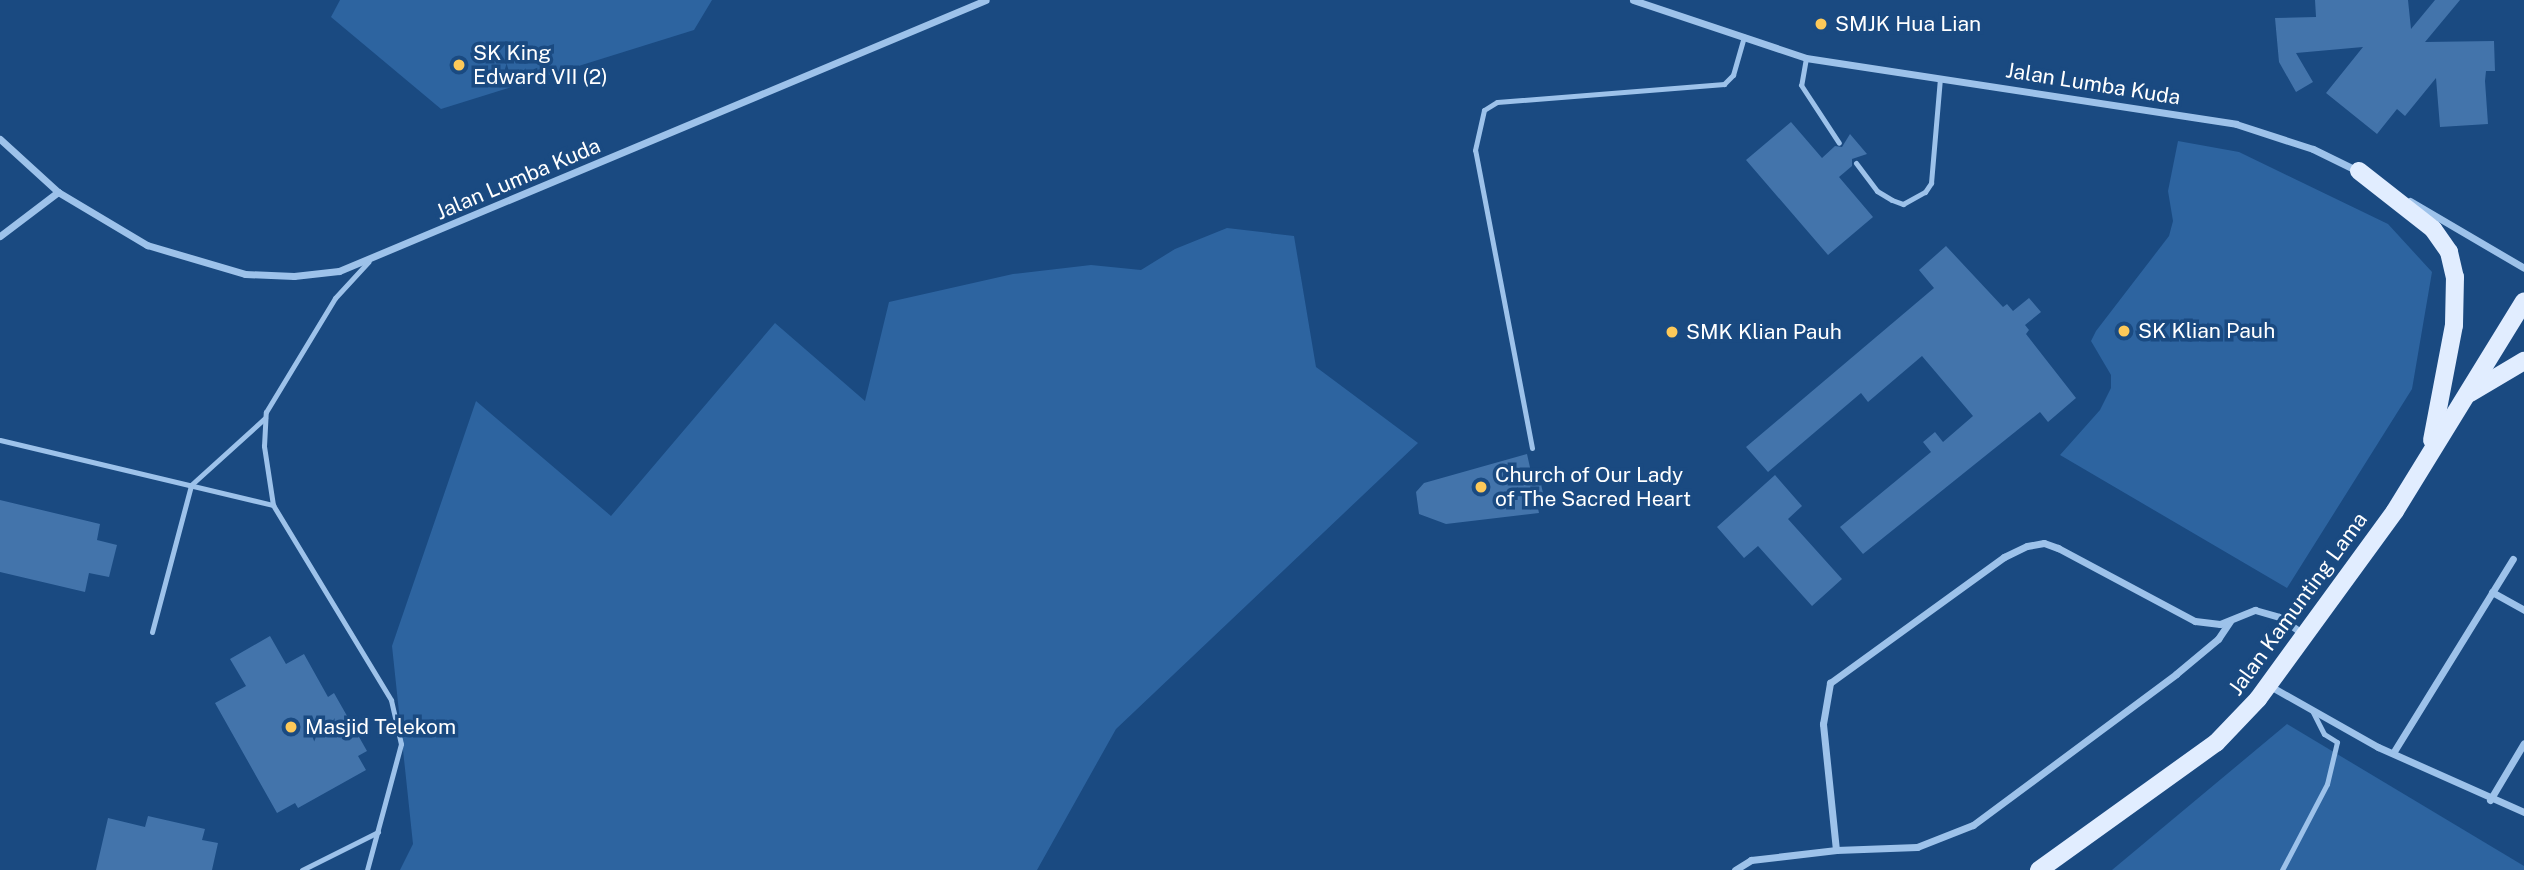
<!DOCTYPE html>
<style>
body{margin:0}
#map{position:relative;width:2524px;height:870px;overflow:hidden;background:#1a4a81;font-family:"Public Sans",sans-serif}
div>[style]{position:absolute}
.green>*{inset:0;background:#2d64a0}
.building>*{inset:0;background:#4374ab}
.lane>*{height:5px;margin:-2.5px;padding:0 2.5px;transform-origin:2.5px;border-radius:2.5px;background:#9dc2ea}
.street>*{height:7px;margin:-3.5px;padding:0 3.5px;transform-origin:3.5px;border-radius:3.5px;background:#9dc2ea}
.primary>*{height:18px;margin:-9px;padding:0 9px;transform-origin:9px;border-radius:9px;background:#e1edff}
.dots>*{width:19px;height:19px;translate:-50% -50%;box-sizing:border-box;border:4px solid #1a4a81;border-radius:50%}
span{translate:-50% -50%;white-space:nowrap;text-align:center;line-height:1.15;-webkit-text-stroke:7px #1a4a81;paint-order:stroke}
.poi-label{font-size:21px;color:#fff}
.left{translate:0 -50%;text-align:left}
.street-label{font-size:21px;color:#fff}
</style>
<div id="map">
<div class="green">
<i style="clip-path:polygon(340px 0,712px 0,694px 30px,441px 109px,331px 17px)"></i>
<i style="clip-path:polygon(2178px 141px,2239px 152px,2388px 224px,2432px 272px,2412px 389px,2287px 588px,2060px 455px,2100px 410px,2111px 388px,2111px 375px,2091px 341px,2096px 331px,2169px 236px,2173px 221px,2168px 191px)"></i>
<i style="clip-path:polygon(1227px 228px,1294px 236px,1316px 367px,1418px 443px,1116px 729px,1037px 870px,400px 870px,413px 844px,392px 646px,476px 401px,611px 516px,775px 323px,865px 401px,889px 302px,1013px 274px,1091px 265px,1141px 270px,1175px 249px)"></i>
<i style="clip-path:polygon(2287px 724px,2524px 866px,2524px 870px,2112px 870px)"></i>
</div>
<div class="building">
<i style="clip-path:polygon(2315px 0,2408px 0,2411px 29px,2435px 0,2460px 0,2425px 42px,2494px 41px,2495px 71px,2486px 71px,2485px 81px,2488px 124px,2440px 127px,2436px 78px,2405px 116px,2397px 109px,2377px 134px,2326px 93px,2363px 47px,2296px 53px,2313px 82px,2296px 92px,2279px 62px,2275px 18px,2316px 17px)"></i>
<i style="clip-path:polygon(1791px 122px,1822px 158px,1835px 146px,1842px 147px,1850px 134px,1867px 154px,1852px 159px,1852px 166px,1839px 177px,1873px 217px,1828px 255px,1746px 160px)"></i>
<i style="clip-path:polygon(1946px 246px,2003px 307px,2007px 304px,2013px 311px,2029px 298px,2041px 312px,2025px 325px,2029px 330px,2026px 334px,2076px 398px,2048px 422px,2040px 412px,1863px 554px,1840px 527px,1931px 452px,1923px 442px,1935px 432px,1943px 442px,1973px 416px,1922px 356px,1868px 402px,1861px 393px,1768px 472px,1746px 447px,1934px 288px,1919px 270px)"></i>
<i style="clip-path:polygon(1527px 454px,1531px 472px,1538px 471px,1543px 493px,1535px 494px,1539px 513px,1446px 524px,1419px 514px,1416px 492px,1424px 483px)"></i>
<i style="clip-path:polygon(1775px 475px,1802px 506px,1788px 519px,1842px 579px,1812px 606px,1758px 546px,1744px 558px,1717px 527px)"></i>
<i style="clip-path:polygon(0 500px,100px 524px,97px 540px,117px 545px,109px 577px,89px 573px,85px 592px,0 572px)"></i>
<i style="clip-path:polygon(270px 636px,286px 664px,304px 654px,328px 697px,334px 693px,367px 751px,358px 756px,366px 770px,298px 808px,295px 803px,277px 813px,215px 703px,246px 686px,230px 659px)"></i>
<i style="clip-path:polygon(148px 816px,205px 829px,202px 840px,218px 843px,212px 870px,96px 870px,108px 818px,145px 827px)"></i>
</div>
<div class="lane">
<i style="left:1806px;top:58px;width:27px;rotate:100deg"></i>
<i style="left:1801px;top:85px;width:69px;rotate:56.8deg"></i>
<i style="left:1856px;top:163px;width:35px;rotate:53deg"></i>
<i style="left:1877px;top:191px;width:17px;rotate:31deg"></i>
<i style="left:1892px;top:200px;width:12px;rotate:20deg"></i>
<i style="left:1903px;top:204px;width:25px;rotate:-29deg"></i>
<i style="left:1925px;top:192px;width:11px;rotate:-56deg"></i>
<i style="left:1931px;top:183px;width:105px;rotate:-85.1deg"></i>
<i style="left:0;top:440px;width:281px;rotate:13.4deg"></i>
<i style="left:273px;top:505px;width:60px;rotate:-98.7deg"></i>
<i style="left:264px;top:446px;width:34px;rotate:-87deg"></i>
<i style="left:266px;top:412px;width:133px;rotate:-58.8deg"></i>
<i style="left:335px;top:298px;width:50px;rotate:-47.4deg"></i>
<i style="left:1532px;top:448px;width:303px;rotate:-100.8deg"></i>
<i style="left:1475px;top:150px;width:41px;rotate:-77.3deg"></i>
<i style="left:1484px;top:110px;width:15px;rotate:-32deg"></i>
<i style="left:1497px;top:102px;width:228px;rotate:-4.5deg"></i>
<i style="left:1724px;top:84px;width:13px;rotate:-45deg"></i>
<i style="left:1733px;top:75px;width:40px;rotate:-74deg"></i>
<i style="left:273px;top:505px;width:228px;rotate:58.8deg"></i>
<i style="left:391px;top:700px;width:45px;rotate:77.2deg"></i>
<i style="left:401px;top:744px;width:131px;rotate:105.1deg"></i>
<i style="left:152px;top:632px;width:152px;rotate:-75.1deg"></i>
<i style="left:191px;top:485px;width:100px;rotate:-42.2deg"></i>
<i style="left:302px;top:870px;width:85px;rotate:-26.6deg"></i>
<i style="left:2282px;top:870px;width:97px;rotate:-62.4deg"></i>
<i style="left:2327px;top:784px;width:43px;rotate:-76.6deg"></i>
<i style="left:2337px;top:742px;width:15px;rotate:-148deg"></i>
<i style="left:2324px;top:734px;width:27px;rotate:-117deg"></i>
</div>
<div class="street">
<i style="left:1633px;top:0;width:182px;rotate:18.5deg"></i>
<i style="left:1806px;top:58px;width:435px;rotate:8.7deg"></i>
<i style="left:2236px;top:124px;width:81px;rotate:18deg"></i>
<i style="left:2313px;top:149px;width:50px;rotate:26.1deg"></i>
<i style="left:0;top:139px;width:79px;rotate:42.4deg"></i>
<i style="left:58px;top:192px;width:104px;rotate:30.8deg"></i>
<i style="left:147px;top:245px;width:102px;rotate:16.5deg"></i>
<i style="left:245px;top:274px;width:49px;rotate:2.3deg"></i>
<i style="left:294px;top:276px;width:45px;rotate:-6.3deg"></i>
<i style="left:339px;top:271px;width:701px;rotate:-22.73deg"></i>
<i style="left:2410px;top:201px;width:132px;rotate:30.4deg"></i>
<i style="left:0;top:236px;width:73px;rotate:-37.2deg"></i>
<i style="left:2492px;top:592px;width:37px;rotate:29deg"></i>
<i style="left:2270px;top:686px;width:124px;rotate:29.5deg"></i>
<i style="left:2378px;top:747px;width:160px;rotate:24deg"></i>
<i style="left:2393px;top:753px;width:228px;rotate:-58.3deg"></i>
<i style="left:2490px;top:800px;width:66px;rotate:-59.2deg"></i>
<i style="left:1836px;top:850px;width:81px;rotate:-2.1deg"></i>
<i style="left:1917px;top:847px;width:60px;rotate:-21.4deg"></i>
<i style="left:1973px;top:825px;width:253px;rotate:-36.6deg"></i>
<i style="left:2176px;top:674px;width:55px;rotate:-39.8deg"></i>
<i style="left:2218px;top:639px;width:22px;rotate:-56deg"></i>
<i style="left:1735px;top:870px;width:19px;rotate:-32deg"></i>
<i style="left:1751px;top:860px;width:86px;rotate:-6.7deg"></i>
<i style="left:1836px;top:850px;width:127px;rotate:-95.9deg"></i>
<i style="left:1823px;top:724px;width:42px;rotate:-80.3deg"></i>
<i style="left:1830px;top:683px;width:215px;rotate:-35.9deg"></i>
<i style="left:2004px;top:557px;width:25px;rotate:-26deg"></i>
<i style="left:2027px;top:546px;width:17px;rotate:-10deg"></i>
<i style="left:2044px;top:543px;width:15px;rotate:20deg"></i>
<i style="left:2058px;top:548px;width:155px;rotate:28.1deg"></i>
<i style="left:2195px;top:621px;width:25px;rotate:7deg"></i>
<i style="left:2220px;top:624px;width:38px;rotate:-22deg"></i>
<i style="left:2255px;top:610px;width:25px;rotate:16deg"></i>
<i style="left:2279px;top:617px;width:32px;rotate:35deg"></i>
</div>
<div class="primary">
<i style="left:2359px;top:171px;width:94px;rotate:38.1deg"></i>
<i style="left:2433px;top:229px;width:28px;rotate:55deg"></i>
<i style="left:2449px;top:252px;width:26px;rotate:77deg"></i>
<i style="left:2455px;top:277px;width:48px;rotate:91.2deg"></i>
<i style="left:2454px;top:325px;width:117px;rotate:100.8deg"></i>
<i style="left:2470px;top:393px;width:63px;rotate:-30.7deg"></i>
<i style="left:2039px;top:870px;width:218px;rotate:-35.7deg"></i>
<i style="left:2216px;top:743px;width:61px;rotate:-46.3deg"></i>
<i style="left:2258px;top:699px;width:233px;rotate:-53.9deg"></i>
<i style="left:2395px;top:511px;width:246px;rotate:-58.4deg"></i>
</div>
<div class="dots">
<i style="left:1821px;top:24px;background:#fdc959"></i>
<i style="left:459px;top:65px;background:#fdc959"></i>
<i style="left:2124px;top:331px;background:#fdc959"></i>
<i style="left:1672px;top:332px;background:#fdc959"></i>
<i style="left:1481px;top:487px;background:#fdc959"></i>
<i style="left:291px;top:727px;background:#fdc959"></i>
</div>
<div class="poi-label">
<span class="left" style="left:1835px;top:24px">SMJK Hua Lian</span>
<span class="left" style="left:473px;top:65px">SK King<br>Edward VII (2)</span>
<span class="left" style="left:2138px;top:331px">SK Klian Pauh</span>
<span class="left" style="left:1686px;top:332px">SMK Klian Pauh</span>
<span class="left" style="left:1495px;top:487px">Church of Our Lady<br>of The Sacred Heart</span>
<span class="left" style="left:305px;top:727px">Masjid Telekom</span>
</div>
<div class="street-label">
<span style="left:2093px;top:84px;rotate:9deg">Jalan Lumba Kuda</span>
<span style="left:518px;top:179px;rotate:-23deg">Jalan Lumba Kuda</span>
<span style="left:2298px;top:604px;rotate:-54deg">Jalan Kamunting Lama</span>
</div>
</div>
